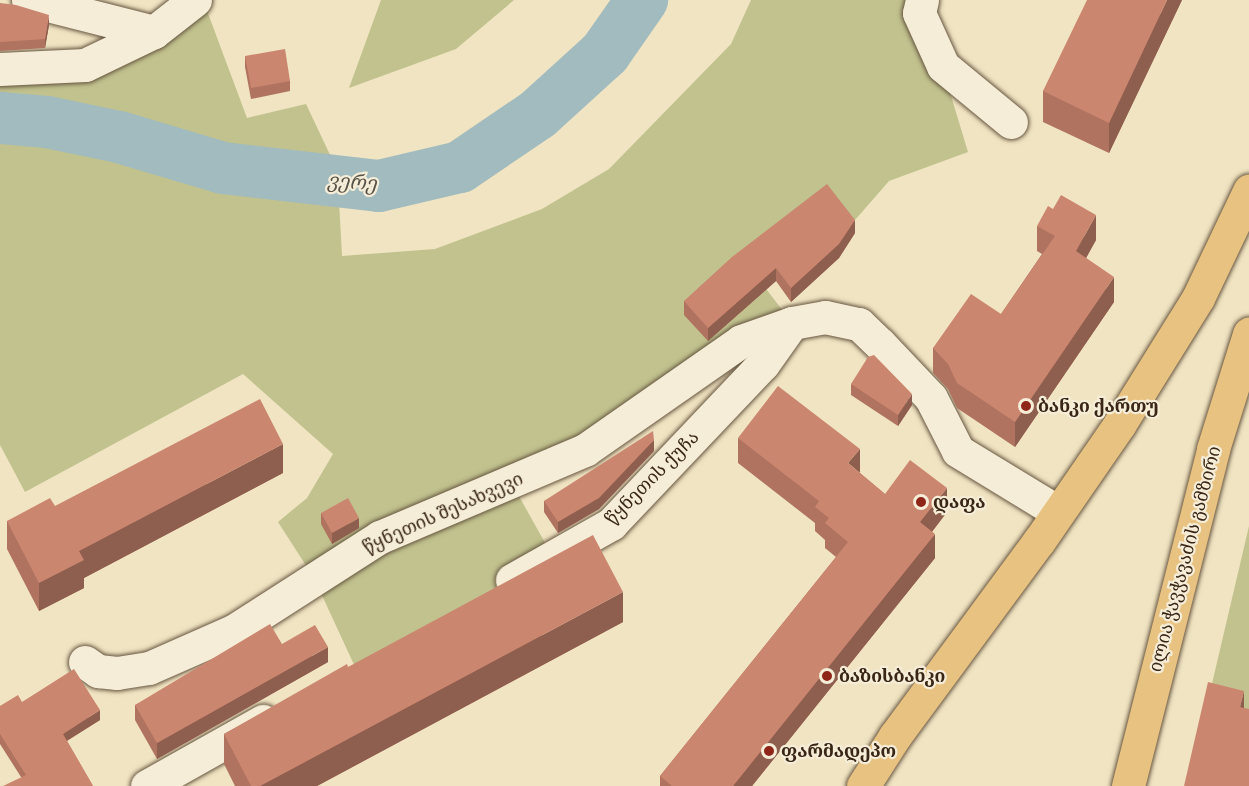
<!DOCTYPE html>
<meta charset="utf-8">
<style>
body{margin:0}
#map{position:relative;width:1249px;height:786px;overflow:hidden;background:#f0e4c2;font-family:"IM FELL Great Primer","Noto Serif Georgian",serif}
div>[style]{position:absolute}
.green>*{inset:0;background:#c1c28e}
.river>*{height:52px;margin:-26px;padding:0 26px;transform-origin:26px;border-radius:26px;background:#a1bbbf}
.roads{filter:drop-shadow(0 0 2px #675641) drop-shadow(0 0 2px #675641)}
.minor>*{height:33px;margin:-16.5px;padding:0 16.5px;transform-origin:16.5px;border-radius:16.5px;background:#f5edd7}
.major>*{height:33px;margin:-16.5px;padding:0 16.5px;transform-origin:16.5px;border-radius:16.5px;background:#e8c281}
.wall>*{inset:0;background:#af735f}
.shaded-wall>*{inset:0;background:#8e5e4e}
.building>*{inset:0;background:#cb866f}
.dots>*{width:16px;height:16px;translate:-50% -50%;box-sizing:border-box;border:3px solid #f5edd7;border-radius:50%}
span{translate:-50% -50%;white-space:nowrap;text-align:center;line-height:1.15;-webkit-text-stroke:4.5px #f5edd7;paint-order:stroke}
.poi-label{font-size:18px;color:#392616;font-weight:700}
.left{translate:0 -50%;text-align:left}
.street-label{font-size:18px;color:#392616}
.water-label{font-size:20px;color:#585349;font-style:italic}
</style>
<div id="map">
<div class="green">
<i style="clip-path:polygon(203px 0,247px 118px,306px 104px,332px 159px,209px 150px,117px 120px,0 103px,0 69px,85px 64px)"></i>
<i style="clip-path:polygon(381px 0,514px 0,456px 49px,349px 88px)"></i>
<i style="clip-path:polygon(751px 0,922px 0,968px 152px,889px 181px,855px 220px,741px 256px,792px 323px,511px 482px,553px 557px,356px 669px,314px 578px,278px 522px,307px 498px,333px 454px,243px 374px,25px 492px,0 445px,0 135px,79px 143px,171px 178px,237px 194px,339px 201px,342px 256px,435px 249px,542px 209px,609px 169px,731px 44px)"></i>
<i style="clip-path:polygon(1249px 526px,1249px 786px,1188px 786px,1203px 722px)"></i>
</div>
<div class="river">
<i style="left:0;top:118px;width:47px;rotate:4.9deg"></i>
<i style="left:47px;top:122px;width:74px;rotate:11.8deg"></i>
<i style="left:119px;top:137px;width:109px;rotate:16.6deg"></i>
<i style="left:223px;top:168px;width:157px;rotate:6.6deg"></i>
<i style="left:379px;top:186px;width:83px;rotate:-13.2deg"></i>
<i style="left:460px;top:167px;width:94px;rotate:-34.2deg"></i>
<i style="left:538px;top:114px;width:91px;rotate:-42.3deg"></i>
<i style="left:605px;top:53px;width:65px;rotate:-55.1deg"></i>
</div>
<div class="roads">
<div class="minor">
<i style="left:28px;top:0;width:130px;rotate:14.3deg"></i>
<i style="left:922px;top:0;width:13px;rotate:103deg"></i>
<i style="left:919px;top:13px;width:58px;rotate:65.6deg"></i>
<i style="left:943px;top:66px;width:88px;rotate:39.5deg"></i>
<i style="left:0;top:69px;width:85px;rotate:-2.7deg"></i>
<i style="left:85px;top:65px;width:76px;rotate:-25.6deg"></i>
<i style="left:154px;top:32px;width:52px;rotate:-38deg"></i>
<i style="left:512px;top:580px;width:114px;rotate:-29.5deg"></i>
<i style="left:611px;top:524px;width:221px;rotate:-46.5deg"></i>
<i style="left:763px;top:364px;width:50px;rotate:-54.7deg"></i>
<i style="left:792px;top:323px;width:34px;rotate:-10deg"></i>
<i style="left:825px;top:317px;width:35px;rotate:12deg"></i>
<i style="left:859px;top:324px;width:29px;rotate:44deg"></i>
<i style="left:880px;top:344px;width:74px;rotate:46.6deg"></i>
<i style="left:931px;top:398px;width:59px;rotate:63deg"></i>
<i style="left:958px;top:451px;width:117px;rotate:31.4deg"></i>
<i style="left:85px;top:662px;width:16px;rotate:35deg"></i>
<i style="left:98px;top:671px;width:19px;rotate:6deg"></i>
<i style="left:117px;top:673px;width:32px;rotate:-9deg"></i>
<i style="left:149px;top:668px;width:94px;rotate:-23.8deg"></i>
<i style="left:235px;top:630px;width:172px;rotate:-32.7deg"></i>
<i style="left:380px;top:537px;width:223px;rotate:-23deg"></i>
<i style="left:585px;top:450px;width:190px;rotate:-34.9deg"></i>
<i style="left:741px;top:341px;width:54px;rotate:-19.4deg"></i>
<i style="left:147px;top:786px;width:133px;rotate:-29.3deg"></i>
</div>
<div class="major">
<i style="left:863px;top:786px;width:59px;rotate:-57.4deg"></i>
<i style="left:895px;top:736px;width:242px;rotate:-53.6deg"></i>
<i style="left:1039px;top:541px;width:141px;rotate:-55.4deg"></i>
<i style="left:1119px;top:425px;width:150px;rotate:-58.1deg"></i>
<i style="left:1198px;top:298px;width:119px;rotate:-64.5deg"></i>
<i style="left:1128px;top:786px;width:348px;rotate:-75.8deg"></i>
<i style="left:1213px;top:449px;width:121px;rotate:-72.6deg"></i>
</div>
</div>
<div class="wall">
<i style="clip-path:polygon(1182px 0,1109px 153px,1043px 122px,1043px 91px)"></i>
<i style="clip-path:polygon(0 3px,49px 25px,45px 48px,0 51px)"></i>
<i style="clip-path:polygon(245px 56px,290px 81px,290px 91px,251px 99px,245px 67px)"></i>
<i style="clip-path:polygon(1037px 226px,1096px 240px,1086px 258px,1114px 302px,1015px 447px,957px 408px,948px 389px,933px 373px,933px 348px,1001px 314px,1042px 254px,1037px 251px)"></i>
<i style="clip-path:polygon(855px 233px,839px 258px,791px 302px,776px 281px,708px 341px,684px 315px,684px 301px)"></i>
<i style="clip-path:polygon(851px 384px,912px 405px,898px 426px,851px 395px)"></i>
<i style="clip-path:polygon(738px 438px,860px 473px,885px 494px,947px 512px,932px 532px,935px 558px,752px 786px,660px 786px,660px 776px,836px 557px,825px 548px,825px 540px,815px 531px,815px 523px,738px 463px)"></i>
<i style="clip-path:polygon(654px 451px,599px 509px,558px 533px,544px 512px,544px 501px)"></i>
<i style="clip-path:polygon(283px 473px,84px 578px,84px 588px,39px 611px,7px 549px,7px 521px,55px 506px)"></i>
<i style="clip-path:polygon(321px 513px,359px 528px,332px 544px,321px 524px)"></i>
<i style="clip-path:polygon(623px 622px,317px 786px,235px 786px,224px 764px,224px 734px,348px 667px)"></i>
<i style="clip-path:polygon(282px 644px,328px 662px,157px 759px,135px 720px,135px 705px)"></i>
<i style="clip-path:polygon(22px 702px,100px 720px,67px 741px,93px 786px,21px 777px,0 744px,0 706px)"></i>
</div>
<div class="shaded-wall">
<i style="clip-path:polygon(1167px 0,1182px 0,1109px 153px,1109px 123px)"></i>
<i style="clip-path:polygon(49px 15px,49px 25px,45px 48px,45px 39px)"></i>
<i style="clip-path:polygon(1096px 215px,1096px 240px,1076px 276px,1076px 251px)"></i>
<i style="clip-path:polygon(855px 220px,855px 233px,839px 258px,791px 302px,791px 288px)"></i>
<i style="clip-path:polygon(776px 268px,776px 281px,708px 341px,708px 328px)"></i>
<i style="clip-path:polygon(1114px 277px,1114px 302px,1015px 447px,1015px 422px)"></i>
<i style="clip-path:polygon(912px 394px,912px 405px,898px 426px,898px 415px)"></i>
<i style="clip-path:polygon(654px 440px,654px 451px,599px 509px,558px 533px,558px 522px)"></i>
<i style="clip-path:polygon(283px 444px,283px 473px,84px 578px,84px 588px,39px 611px,39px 583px,79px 551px)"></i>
<i style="clip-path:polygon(860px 449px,860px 473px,848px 463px)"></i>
<i style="clip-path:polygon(947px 488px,947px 512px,920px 547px,920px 522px)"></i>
<i style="clip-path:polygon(359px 518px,359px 528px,332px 544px,332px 533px)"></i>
<i style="clip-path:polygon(935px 534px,935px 558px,752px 786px,733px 786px)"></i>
<i style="clip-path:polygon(623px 592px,623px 622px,317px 786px,260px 786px)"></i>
<i style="clip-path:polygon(328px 647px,328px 662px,157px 759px,157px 743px)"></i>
<i style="clip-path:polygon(1244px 691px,1244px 710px,1240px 707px)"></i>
<i style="clip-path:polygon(100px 710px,100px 720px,63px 743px,63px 734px)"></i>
</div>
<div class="building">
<i style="clip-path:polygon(1087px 0,1167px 0,1109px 123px,1043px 91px)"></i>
<i style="clip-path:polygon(0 3px,16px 5px,49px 15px,45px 39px,0 42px)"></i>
<i style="clip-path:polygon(285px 49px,290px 81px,251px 88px,245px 56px)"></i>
<i style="clip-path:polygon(827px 184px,855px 220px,839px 244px,791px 288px,776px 268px,708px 328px,684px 301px,732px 257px)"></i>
<i style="clip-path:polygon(1061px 195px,1096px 215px,1076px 251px,1114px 277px,1015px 422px,957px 383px,948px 364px,933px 348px,971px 294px,1001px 314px,1055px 236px,1037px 226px,1048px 206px,1053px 209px)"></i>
<i style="clip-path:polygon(874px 355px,912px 394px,898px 415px,851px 384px,868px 357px)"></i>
<i style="clip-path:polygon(778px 386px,860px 449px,848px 463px,885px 494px,910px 460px,947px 488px,920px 522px,935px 534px,733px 786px,672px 786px,660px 776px,848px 542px,825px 523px,829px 518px,815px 507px,819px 501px,738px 438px)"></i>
<i style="clip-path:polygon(260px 399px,283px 444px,79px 551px,84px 560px,39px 583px,7px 521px,50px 498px,55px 506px)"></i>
<i style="clip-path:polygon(653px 431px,654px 440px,599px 498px,558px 522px,544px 501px)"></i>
<i style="clip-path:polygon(348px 498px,359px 518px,332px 533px,321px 513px)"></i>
<i style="clip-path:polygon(593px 535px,623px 592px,260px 786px,251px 786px,224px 734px,347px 664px,348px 667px)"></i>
<i style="clip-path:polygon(270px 624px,282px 644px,315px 625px,328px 647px,157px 743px,135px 705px)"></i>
<i style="clip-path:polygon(74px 669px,100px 710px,63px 734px,93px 786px,3px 786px,26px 775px,0 734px,0 706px,18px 695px,22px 702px)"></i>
<i style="clip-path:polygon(1208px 682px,1244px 691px,1240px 707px,1249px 709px,1249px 786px,1184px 786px)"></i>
</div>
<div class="dots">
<i style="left:1026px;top:406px;background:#8f2418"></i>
<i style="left:921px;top:502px;background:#8f2418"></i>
<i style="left:827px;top:676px;background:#8f2418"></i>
<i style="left:769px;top:751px;background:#8f2418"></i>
</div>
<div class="poi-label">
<span class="left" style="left:1038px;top:406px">ბანკი ქართუ</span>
<span class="left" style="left:933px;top:502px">დაფა</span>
<span class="left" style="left:839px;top:676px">ბაზისბანკი</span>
<span class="left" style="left:781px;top:751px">ფარმადეპო</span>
</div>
<div class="street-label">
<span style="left:652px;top:478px;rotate:-45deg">წყნეთის ქუჩა</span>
<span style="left:443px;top:513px;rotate:-24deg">წყნეთის შესახვევი</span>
<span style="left:1185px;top:559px;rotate:-75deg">ილია ჭავჭავაძის გამზირი</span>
</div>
<div class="water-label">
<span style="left:352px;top:182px;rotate:4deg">ვერე</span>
</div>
</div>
